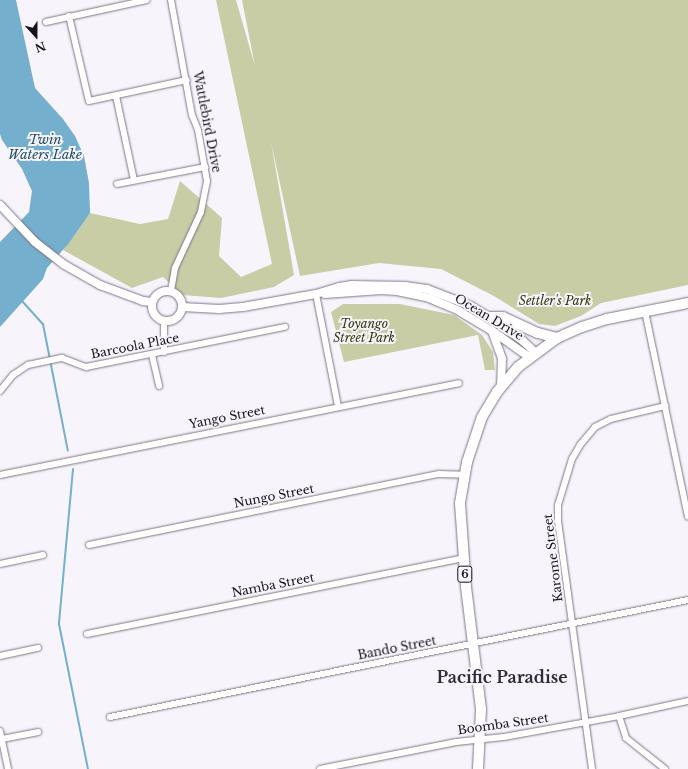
<!DOCTYPE html>
<style>
body{margin:0}
#map{position:relative;width:688px;height:769px;overflow:hidden;background:#f8f4fc;font-family:"Libre Baskerville",serif}
div>[style]{position:absolute}
.green>*{inset:0;background:#c9cda6}
.water>*{inset:0;background:#75afce}
.stream>*{height:2px;margin:-1px;padding:0 1px;transform-origin:1px;border-radius:1px;background:#75afce}
.roads{filter:drop-shadow(0 0 1px #7d7587) drop-shadow(0 0 1px #7d7587)}
.minor>*{height:6px;margin:-3px;padding:0 3px;transform-origin:3px;border-radius:3px;background:#fff}
.tertiary>*{height:8px;margin:-4px;padding:0 4px;transform-origin:4px;border-radius:4px;background:#fff}
.tertiary>.ring{margin:-4px;padding:0;box-sizing:content-box;background:none;border:8px solid #fff;border-radius:50%}
.primary>*{height:10px;margin:-5px;padding:0 5px;transform-origin:5px;border-radius:5px;background:#fff}
span{translate:-50% -50%;white-space:nowrap;text-align:center;line-height:1.15;-webkit-text-stroke:4px #f8f4fc;paint-order:stroke}
.shield-label span{padding:1px 3px;background:#f8f4fc;border:1px solid;border-radius:3px;-webkit-text-stroke-width:0}
.shield-label{font-size:11px;color:#16131a;font-weight:700}
.street-label{font-size:12px;color:#16131a}
.park-label{font-size:12px;color:#323406;font-style:italic}
.water-label{font-size:13px;color:#1d4c63;font-style:italic}
.district-label{font-size:16px;color:#312a39;font-weight:700}
.north{position:absolute;left:16px;top:16px;width:40px;height:40px;-webkit-text-stroke:3px #f8f4fc;paint-order:stroke;rotate:159deg;font-size:11px;font-weight:700;line-height:16px;text-align:center;color:#16131a}
.north::after{content:'';display:block;margin:auto;width:14px;height:18px;background:#16131a;clip-path:polygon(50% 0,100% 100%,50% 72%,0 100%)}
</style>
<div id="map">
<div class="green">
<i style="clip-path:polygon(216px 0,236px 0,255px 66px,242px 0,688px 0,688px 285px,601px 303px,581px 316px,555px 326px,539px 324px,494px 296px,441px 269px,379px 263px,300px 276px,271px 142px,294px 275px,274px 287px,221px 298px,182px 295px,163px 277px,132px 288px,63px 250px,90px 213px,140px 224px,168px 219px,180px 181px,222px 218px,219px 256px,241px 277px,272px 264px)"></i>
<i style="clip-path:polygon(343px 304px,400px 304px,454px 315px,482px 335px,493px 352px,495px 370px,485px 370px,478px 335px,344px 362px,331px 312px)"></i>
</div>
<div class="water">
<i style="clip-path:polygon(0 0,16px 0,35px 88px,63px 119px,75px 136px,84px 156px,89px 183px,90px 213px,69px 243px,47px 268px,43px 279px,0 327px,0 242px,29px 212px,32px 191px,22px 169px,2px 140px,0 134px)"></i>
</div>
<div class="stream">
<i style="left:22px;top:301px;width:31px;rotate:48deg"></i>
<i style="left:43px;top:324px;width:129px;rotate:78.9deg"></i>
<i style="left:73px;top:469px;width:156px;rotate:95.2deg"></i>
<i style="left:59px;top:624px;width:148px;rotate:78.7deg"></i>
</div>
<div class="roads">
<div class="minor">
<i style="left:171px;top:0;width:117px;rotate:79.7deg"></i>
<i style="left:192px;top:115px;width:16px;rotate:68deg"></i>
<i style="left:198px;top:130px;width:52px;rotate:80deg"></i>
<i style="left:207px;top:181px;width:32px;rotate:101deg"></i>
<i style="left:201px;top:212px;width:62px;rotate:114.9deg"></i>
<i style="left:175px;top:268px;width:23px;rotate:100deg"></i>
<i style="left:69px;top:16px;width:87px;rotate:76.8deg"></i>
<i style="left:89px;top:101px;width:100px;rotate:-12.1deg"></i>
<i style="left:46px;top:22px;width:103px;rotate:-12.3deg"></i>
<i style="left:116px;top:96px;width:86px;rotate:77.9deg"></i>
<i style="left:117px;top:184px;width:90px;rotate:-10.9deg"></i>
<i style="left:316px;top:294px;width:114px;rotate:78.9deg"></i>
<i style="left:645px;top:311px;width:210px;rotate:78.2deg"></i>
<i style="left:164px;top:321px;width:31px;rotate:90deg"></i>
<i style="left:152px;top:355px;width:32px;rotate:77deg"></i>
<i style="left:0;top:391px;width:21px;rotate:-51deg"></i>
<i style="left:13px;top:375px;width:18px;rotate:-34deg"></i>
<i style="left:28px;top:365px;width:35px;rotate:-12deg"></i>
<i style="left:62px;top:358px;width:26px;rotate:21deg"></i>
<i style="left:86px;top:367px;width:203px;rotate:-11.4deg"></i>
<i style="left:0;top:475px;width:468px;rotate:-11.3deg"></i>
<i style="left:89px;top:545px;width:357px;rotate:-11.5deg"></i>
<i style="left:439px;top:474px;width:25px;rotate:2deg"></i>
<i style="left:0;top:564px;width:44px;rotate:-11.8deg"></i>
<i style="left:87px;top:634px;width:384px;rotate:-11.4deg"></i>
<i style="left:0;top:656px;width:39px;rotate:-12deg"></i>
<i style="left:619px;top:716px;width:23px;rotate:72deg"></i>
<i style="left:626px;top:738px;width:50px;rotate:38.5deg"></i>
<i style="left:110px;top:717px;width:590px;rotate:-11.44deg"></i>
<i style="left:0;top:731px;width:39px;rotate:78deg"></i>
<i style="left:2px;top:739px;width:37px;rotate:-11deg"></i>
<i style="left:320px;top:769px;width:139px;rotate:-11.2deg"></i>
<i style="left:456px;top:742px;width:48px;rotate:-5.9deg"></i>
<i style="left:504px;top:737px;width:117px;rotate:-10.3deg"></i>
<i style="left:619px;top:716px;width:71px;rotate:-12.3deg"></i>
<i style="left:592px;top:769px;width:250px;rotate:-97.8deg"></i>
<i style="left:558px;top:521px;width:16px;rotate:-90deg"></i>
<i style="left:558px;top:505px;width:48px;rotate:-73.1deg"></i>
<i style="left:572px;top:459px;width:16px;rotate:-60deg"></i>
<i style="left:580px;top:445px;width:23px;rotate:-50deg"></i>
<i style="left:595px;top:427px;width:18px;rotate:-27deg"></i>
<i style="left:611px;top:419px;width:56px;rotate:-13.5deg"></i>
</div>
<div class="tertiary">
<i style="left:0;top:205px;width:51px;rotate:46.6deg"></i>
<i style="left:35px;top:242px;width:36px;rotate:38deg"></i>
<i style="left:63px;top:264px;width:43px;rotate:29.6deg"></i>
<i style="left:100px;top:285px;width:46px;rotate:20.4deg"></i>
<i style="left:143px;top:301px;width:9px;rotate:6deg"></i>
<i class="ring" style="left:152px;top:291px;width:22px;height:22px"></i>
<i style="left:325px;top:294px;width:56px;rotate:-4.1deg"></i>
<i style="left:381px;top:290px;width:16px;rotate:4deg"></i>
<i style="left:397px;top:291px;width:33px;rotate:12deg"></i>
<i style="left:429px;top:298px;width:33px;rotate:23deg"></i>
<i style="left:459px;top:311px;width:37px;rotate:31deg"></i>
<i style="left:491px;top:330px;width:47px;rotate:35.4deg"></i>
<i style="left:182px;top:307px;width:37px;rotate:3deg"></i>
<i style="left:219px;top:309px;width:24px;rotate:-5deg"></i>
<i style="left:243px;top:307px;width:74px;rotate:-10.1deg"></i>
<i style="left:316px;top:294px;width:24px;rotate:-17deg"></i>
<i style="left:339px;top:287px;width:12px;rotate:-9deg"></i>
<i style="left:351px;top:285px;width:54px;rotate:1.1deg"></i>
<i style="left:405px;top:286px;width:22px;rotate:8deg"></i>
<i style="left:427px;top:289px;width:47px;rotate:21.1deg"></i>
<i style="left:471px;top:306px;width:38px;rotate:32deg"></i>
<i style="left:503px;top:326px;width:25px;rotate:37deg"></i>
<i style="left:523px;top:341px;width:16px;rotate:43deg"></i>
<i style="left:492px;top:331px;width:30px;rotate:70deg"></i>
<i style="left:502px;top:359px;width:28px;rotate:92deg"></i>
</div>
<div class="primary">
<i style="left:490px;top:317px;width:13px"></i>
<i style="left:503px;top:317px;width:38px;rotate:25deg"></i>
<i style="left:538px;top:333px;width:20px;rotate:15deg"></i>
<i style="left:478px;top:769px;width:60px;rotate:-87.1deg"></i>
<i style="left:481px;top:709px;width:123px;rotate:-97deg"></i>
<i style="left:466px;top:587px;width:84px;rotate:-94.1deg"></i>
<i style="left:460px;top:503px;width:42px;rotate:-80.3deg"></i>
<i style="left:467px;top:462px;width:47px;rotate:-71.6deg"></i>
<i style="left:482px;top:417px;width:29px;rotate:-59deg"></i>
<i style="left:497px;top:392px;width:33px;rotate:-50deg"></i>
<i style="left:518px;top:367px;width:49px;rotate:-36.6deg"></i>
<i style="left:557px;top:338px;width:27px;rotate:-24deg"></i>
<i style="left:582px;top:327px;width:26px;rotate:-18deg"></i>
<i style="left:607px;top:319px;width:83px;rotate:-11.2deg"></i>
</div>
</div>
<div class="shield-label">
<span style="left:465px;top:574px">6</span>
</div>
<div class="street-label">
<span style="left:207px;top:122px;rotate:79deg">Wattlebird Drive</span>
<span style="left:489px;top:317px;rotate:31deg">Ocean Drive</span>
<span style="left:135px;top:346px;rotate:-11deg">Barcoola Place</span>
<span style="left:227px;top:417px;rotate:-11deg">Yango Street</span>
<span style="left:274px;top:496px;rotate:-11deg">Nungo Street</span>
<span style="left:553px;top:558px;rotate:-97deg">Karome Street</span>
<span style="left:273px;top:585px;rotate:-11deg">Namba Street</span>
<span style="left:397px;top:648px;rotate:-11deg">Bando Street</span>
<span style="left:503px;top:724px;rotate:-8deg">Boomba Street</span>
</div>
<div class="park-label">
<span style="left:555px;top:301px">Settler's Park</span>
<span style="left:364px;top:331px">Toyango<br>Street Park</span>
</div>
<div class="water-label">
<span style="left:45px;top:148px">Twin<br>Waters Lake</span>
</div>
<div class="district-label">
<span style="left:502px;top:677px">Pacific Paradise</span>
</div>
<div class="north">N</div>
</div>
